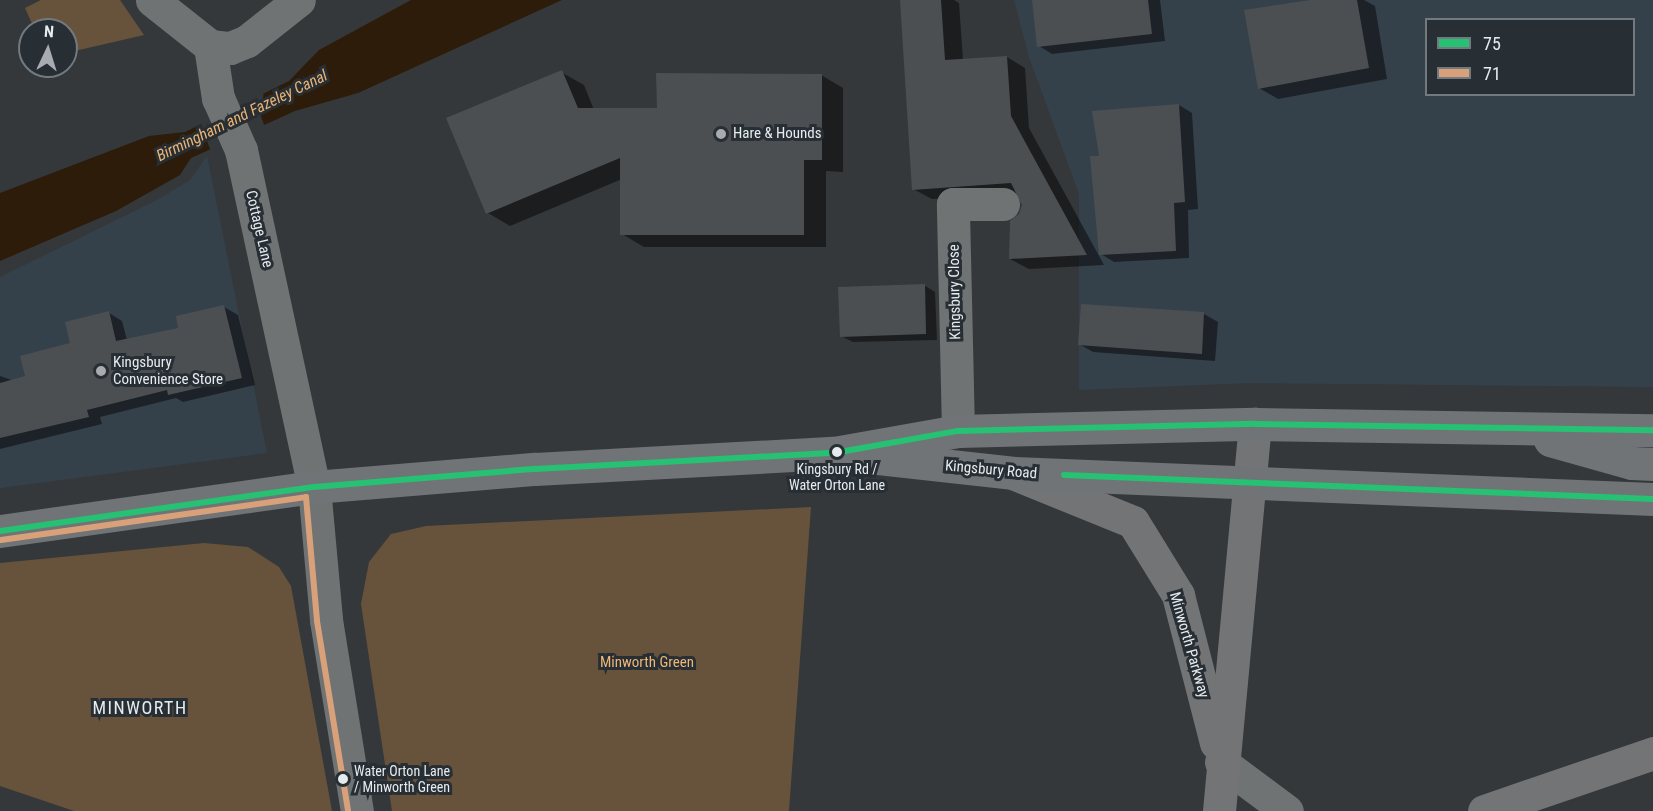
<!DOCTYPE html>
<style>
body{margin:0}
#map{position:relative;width:1653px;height:811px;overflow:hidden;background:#34383b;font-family:"Roboto Condensed",sans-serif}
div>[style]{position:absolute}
.built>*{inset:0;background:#35414a}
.green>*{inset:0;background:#67533b}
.water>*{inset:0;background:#2c1c09}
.pier>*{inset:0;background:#34383b}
.shadow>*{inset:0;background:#0007}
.building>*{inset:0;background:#4c4f52}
.street>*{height:33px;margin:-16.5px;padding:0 16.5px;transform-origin:16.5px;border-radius:16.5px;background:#707374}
.secondary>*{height:33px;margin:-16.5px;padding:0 16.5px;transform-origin:16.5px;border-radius:16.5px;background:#737476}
.primary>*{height:33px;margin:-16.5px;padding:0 16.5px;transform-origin:16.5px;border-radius:16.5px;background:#707476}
.bus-1>*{height:6px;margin:-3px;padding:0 3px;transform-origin:3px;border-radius:3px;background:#26c172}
.bus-2>*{height:6px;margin:-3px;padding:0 3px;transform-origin:3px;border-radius:3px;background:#d9a179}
.dots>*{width:16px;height:16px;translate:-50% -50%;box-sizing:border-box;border:3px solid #272e34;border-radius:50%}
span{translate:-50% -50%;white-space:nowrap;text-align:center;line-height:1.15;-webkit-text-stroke:6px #272e34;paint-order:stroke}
.bus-label{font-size:14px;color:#e6ebef}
.left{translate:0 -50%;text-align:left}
.poi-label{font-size:15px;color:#e6ebef}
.street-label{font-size:15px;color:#e6ebef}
.park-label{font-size:15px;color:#eeb676}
.water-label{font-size:16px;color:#ebb374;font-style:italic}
.quarter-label{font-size:18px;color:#e6ebef;letter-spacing:1.5px}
.legend{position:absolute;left:1425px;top:18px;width:210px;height:78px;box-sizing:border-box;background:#272e34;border:2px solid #737a7f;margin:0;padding:8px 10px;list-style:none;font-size:18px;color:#e6ebef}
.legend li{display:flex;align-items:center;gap:12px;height:30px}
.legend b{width:30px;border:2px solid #737a7f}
.north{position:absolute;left:18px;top:18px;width:60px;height:60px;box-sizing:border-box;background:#272e34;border:2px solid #737a7f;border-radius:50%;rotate:4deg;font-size:16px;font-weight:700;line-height:24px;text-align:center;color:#e6ebef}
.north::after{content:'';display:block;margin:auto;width:21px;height:27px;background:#a8acb0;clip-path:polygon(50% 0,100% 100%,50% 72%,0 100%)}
</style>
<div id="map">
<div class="built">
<i style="clip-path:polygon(evenodd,1014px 0,1653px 0,1653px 387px,1249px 383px,1079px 390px,1079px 194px,1029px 57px,1014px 0,1426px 20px,1634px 20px,1634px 94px,1426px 94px,1426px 20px)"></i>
<i style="clip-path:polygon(207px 156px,267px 453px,0 488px,0 277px,157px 200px,190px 180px)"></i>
</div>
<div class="green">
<i style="clip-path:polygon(41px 0,120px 0,144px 35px,66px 53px,66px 30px,35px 30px,25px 8px)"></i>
<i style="clip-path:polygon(811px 507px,789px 811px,392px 811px,361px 604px,369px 562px,391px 534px,426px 526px)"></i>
<i style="clip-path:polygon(204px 543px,248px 547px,279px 567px,291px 586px,332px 811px,74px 811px,0 786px,0 563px)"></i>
</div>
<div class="water">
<i style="clip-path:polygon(411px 0,562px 0,358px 93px,295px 111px,191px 158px,180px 175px,116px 211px,0 261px,0 193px,149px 136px,185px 132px,289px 81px,319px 50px)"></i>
</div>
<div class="pier">
<i style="clip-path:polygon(264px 90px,261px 116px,265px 128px,211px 152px,200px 122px)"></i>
</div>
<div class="shadow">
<i style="clip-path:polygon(901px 0,954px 0,959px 3px,963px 60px,1007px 57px,1025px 68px,1029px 128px,1104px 265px,1029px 269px,1010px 259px,1023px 204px,1018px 194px,932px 199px,913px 189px)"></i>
<i style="clip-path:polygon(1033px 0,1160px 0,1165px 41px,1052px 54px,1039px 46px)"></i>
<i style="clip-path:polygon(1320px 0,1364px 0,1375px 6px,1387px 79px,1278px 99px,1259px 88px)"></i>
<i style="clip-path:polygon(561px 72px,584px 85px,594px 110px,658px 109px,821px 75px,843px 88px,843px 172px,826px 171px,826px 247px,644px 247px,622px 234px,622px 179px,510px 226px,488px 213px)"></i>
<i style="clip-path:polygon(1179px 105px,1192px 113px,1198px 209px,1188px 210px,1189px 258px,1114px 262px,1101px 254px)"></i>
<i style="clip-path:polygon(924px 285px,935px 292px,937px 340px,853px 342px,841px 336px)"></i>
<i style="clip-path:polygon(224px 307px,238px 315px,255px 385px,183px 402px,176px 398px,100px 417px,102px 424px,0 449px,0 376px,29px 386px,109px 313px,122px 321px,127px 340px,180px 329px)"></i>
<i style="clip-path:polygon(1204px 314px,1218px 322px,1215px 361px,1093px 352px,1079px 344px)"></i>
</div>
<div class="building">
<i style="clip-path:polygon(900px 0,941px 0,945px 60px,1007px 56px,1011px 116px,1087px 255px,1009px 259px,1010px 221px,1019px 214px,1022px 205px,1011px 183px,912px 190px)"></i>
<i style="clip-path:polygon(1032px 0,1148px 0,1152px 34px,1037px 47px)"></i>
<i style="clip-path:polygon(1310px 0,1357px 0,1369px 68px,1258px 89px,1244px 10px)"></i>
<i style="clip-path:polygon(562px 70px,578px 108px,657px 108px,656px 73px,822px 74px,822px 160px,804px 160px,804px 235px,620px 235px,620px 158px,486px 214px,446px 118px)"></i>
<i style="clip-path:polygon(1179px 104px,1185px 202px,1174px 203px,1176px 251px,1099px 255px,1090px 156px,1099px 156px,1092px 111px)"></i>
<i style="clip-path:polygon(925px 284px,926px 334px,840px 337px,838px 287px)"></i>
<i style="clip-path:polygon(1081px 304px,1204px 312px,1202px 354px,1078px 345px)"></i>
<i style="clip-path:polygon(224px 305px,242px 378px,168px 395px,167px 390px,87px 410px,89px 417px,0 438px,0 383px,25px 376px,20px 356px,70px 343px,65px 322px,109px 311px,116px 341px,178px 328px,176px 316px)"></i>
</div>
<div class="street">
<i style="left:152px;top:0;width:74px;rotate:38.4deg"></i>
<i style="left:210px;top:46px;width:53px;rotate:81.3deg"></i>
<i style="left:218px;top:98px;width:57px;rotate:66.1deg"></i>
<i style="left:241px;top:150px;width:345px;rotate:77.8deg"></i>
<i style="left:314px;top:487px;width:134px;rotate:84.8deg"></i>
<i style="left:326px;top:620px;width:193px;rotate:80.8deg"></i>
<i style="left:210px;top:46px;width:20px;rotate:6deg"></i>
<i style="left:230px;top:48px;width:18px;rotate:-22deg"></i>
<i style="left:247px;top:41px;width:66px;rotate:-38.3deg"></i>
<i style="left:958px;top:431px;width:227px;rotate:-91.3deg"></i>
<i style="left:953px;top:204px;width:50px"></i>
<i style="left:1221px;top:762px;width:82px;rotate:36.6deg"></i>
</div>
<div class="secondary">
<i style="left:1015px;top:474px;width:127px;rotate:22.1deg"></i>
<i style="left:1133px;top:522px;width:86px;rotate:58.3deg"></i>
<i style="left:1178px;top:595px;width:153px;rotate:75.6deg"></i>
<i style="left:1219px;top:811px;width:389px;rotate:-84.7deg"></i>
<i style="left:1484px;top:811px;width:179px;rotate:-18.9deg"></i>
</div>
<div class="primary">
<i style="left:1550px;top:440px;width:85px;rotate:15.7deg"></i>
<i style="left:1632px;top:463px;width:21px;rotate:3deg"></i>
<i style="left:869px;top:457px;width:146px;rotate:6.3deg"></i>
<i style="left:1014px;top:473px;width:640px;rotate:2.33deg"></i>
<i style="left:0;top:531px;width:317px;rotate:-8deg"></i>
<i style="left:314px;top:487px;width:222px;rotate:-4.7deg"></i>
<i style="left:535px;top:469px;width:299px;rotate:-3.1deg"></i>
<i style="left:834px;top:453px;width:126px;rotate:-10.1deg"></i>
<i style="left:958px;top:431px;width:297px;rotate:-1.4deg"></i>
<i style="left:1255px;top:424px;width:398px;rotate:0.9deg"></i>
</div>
<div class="bus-1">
<i style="left:1064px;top:475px;width:589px;rotate:2.33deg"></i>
<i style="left:0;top:531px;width:317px;rotate:-8deg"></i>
<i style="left:314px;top:487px;width:222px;rotate:-4.7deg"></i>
<i style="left:535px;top:469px;width:299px;rotate:-3.1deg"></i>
<i style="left:834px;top:453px;width:126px;rotate:-10.1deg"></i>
<i style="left:958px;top:431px;width:297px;rotate:-1.4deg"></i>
<i style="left:1255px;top:424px;width:398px;rotate:0.9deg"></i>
</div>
<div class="bus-2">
<i style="left:1px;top:540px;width:308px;rotate:-8deg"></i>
<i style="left:306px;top:497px;width:124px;rotate:84.9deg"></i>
<i style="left:317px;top:621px;width:193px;rotate:80.7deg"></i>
</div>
<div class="dots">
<i style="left:721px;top:134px;background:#a8acb0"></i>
<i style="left:101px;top:371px;background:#a8acb0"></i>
<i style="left:837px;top:452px;background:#e6ebef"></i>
<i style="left:343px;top:779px;background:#e6ebef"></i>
</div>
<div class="bus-label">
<span style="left:837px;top:477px">Kingsbury Rd /<br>Water Orton Lane</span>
<span class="left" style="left:354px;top:779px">Water Orton Lane<br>/ Minworth Green</span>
</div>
<div class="poi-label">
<span class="left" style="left:733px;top:134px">Hare &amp; Hounds</span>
<span class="left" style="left:113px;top:371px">Kingsbury<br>Convenience Store</span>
</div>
<div class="street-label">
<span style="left:259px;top:229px;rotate:77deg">Cottage Lane</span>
<span style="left:955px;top:292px;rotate:-91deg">Kingsbury Close</span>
<span style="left:991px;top:470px;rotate:5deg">Kingsbury Road</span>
<span style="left:1189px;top:645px;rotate:74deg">Minworth Parkway</span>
</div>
<div class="park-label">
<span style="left:647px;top:663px">Minworth Green</span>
</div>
<div class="water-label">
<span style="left:242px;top:116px;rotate:-26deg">Birmingham and Fazeley Canal</span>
</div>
<div class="quarter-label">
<span style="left:140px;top:708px">MINWORTH</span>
</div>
<ul class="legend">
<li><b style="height:8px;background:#26c172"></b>75</li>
<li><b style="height:8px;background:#d9a179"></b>71</li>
</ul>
<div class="north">N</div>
</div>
